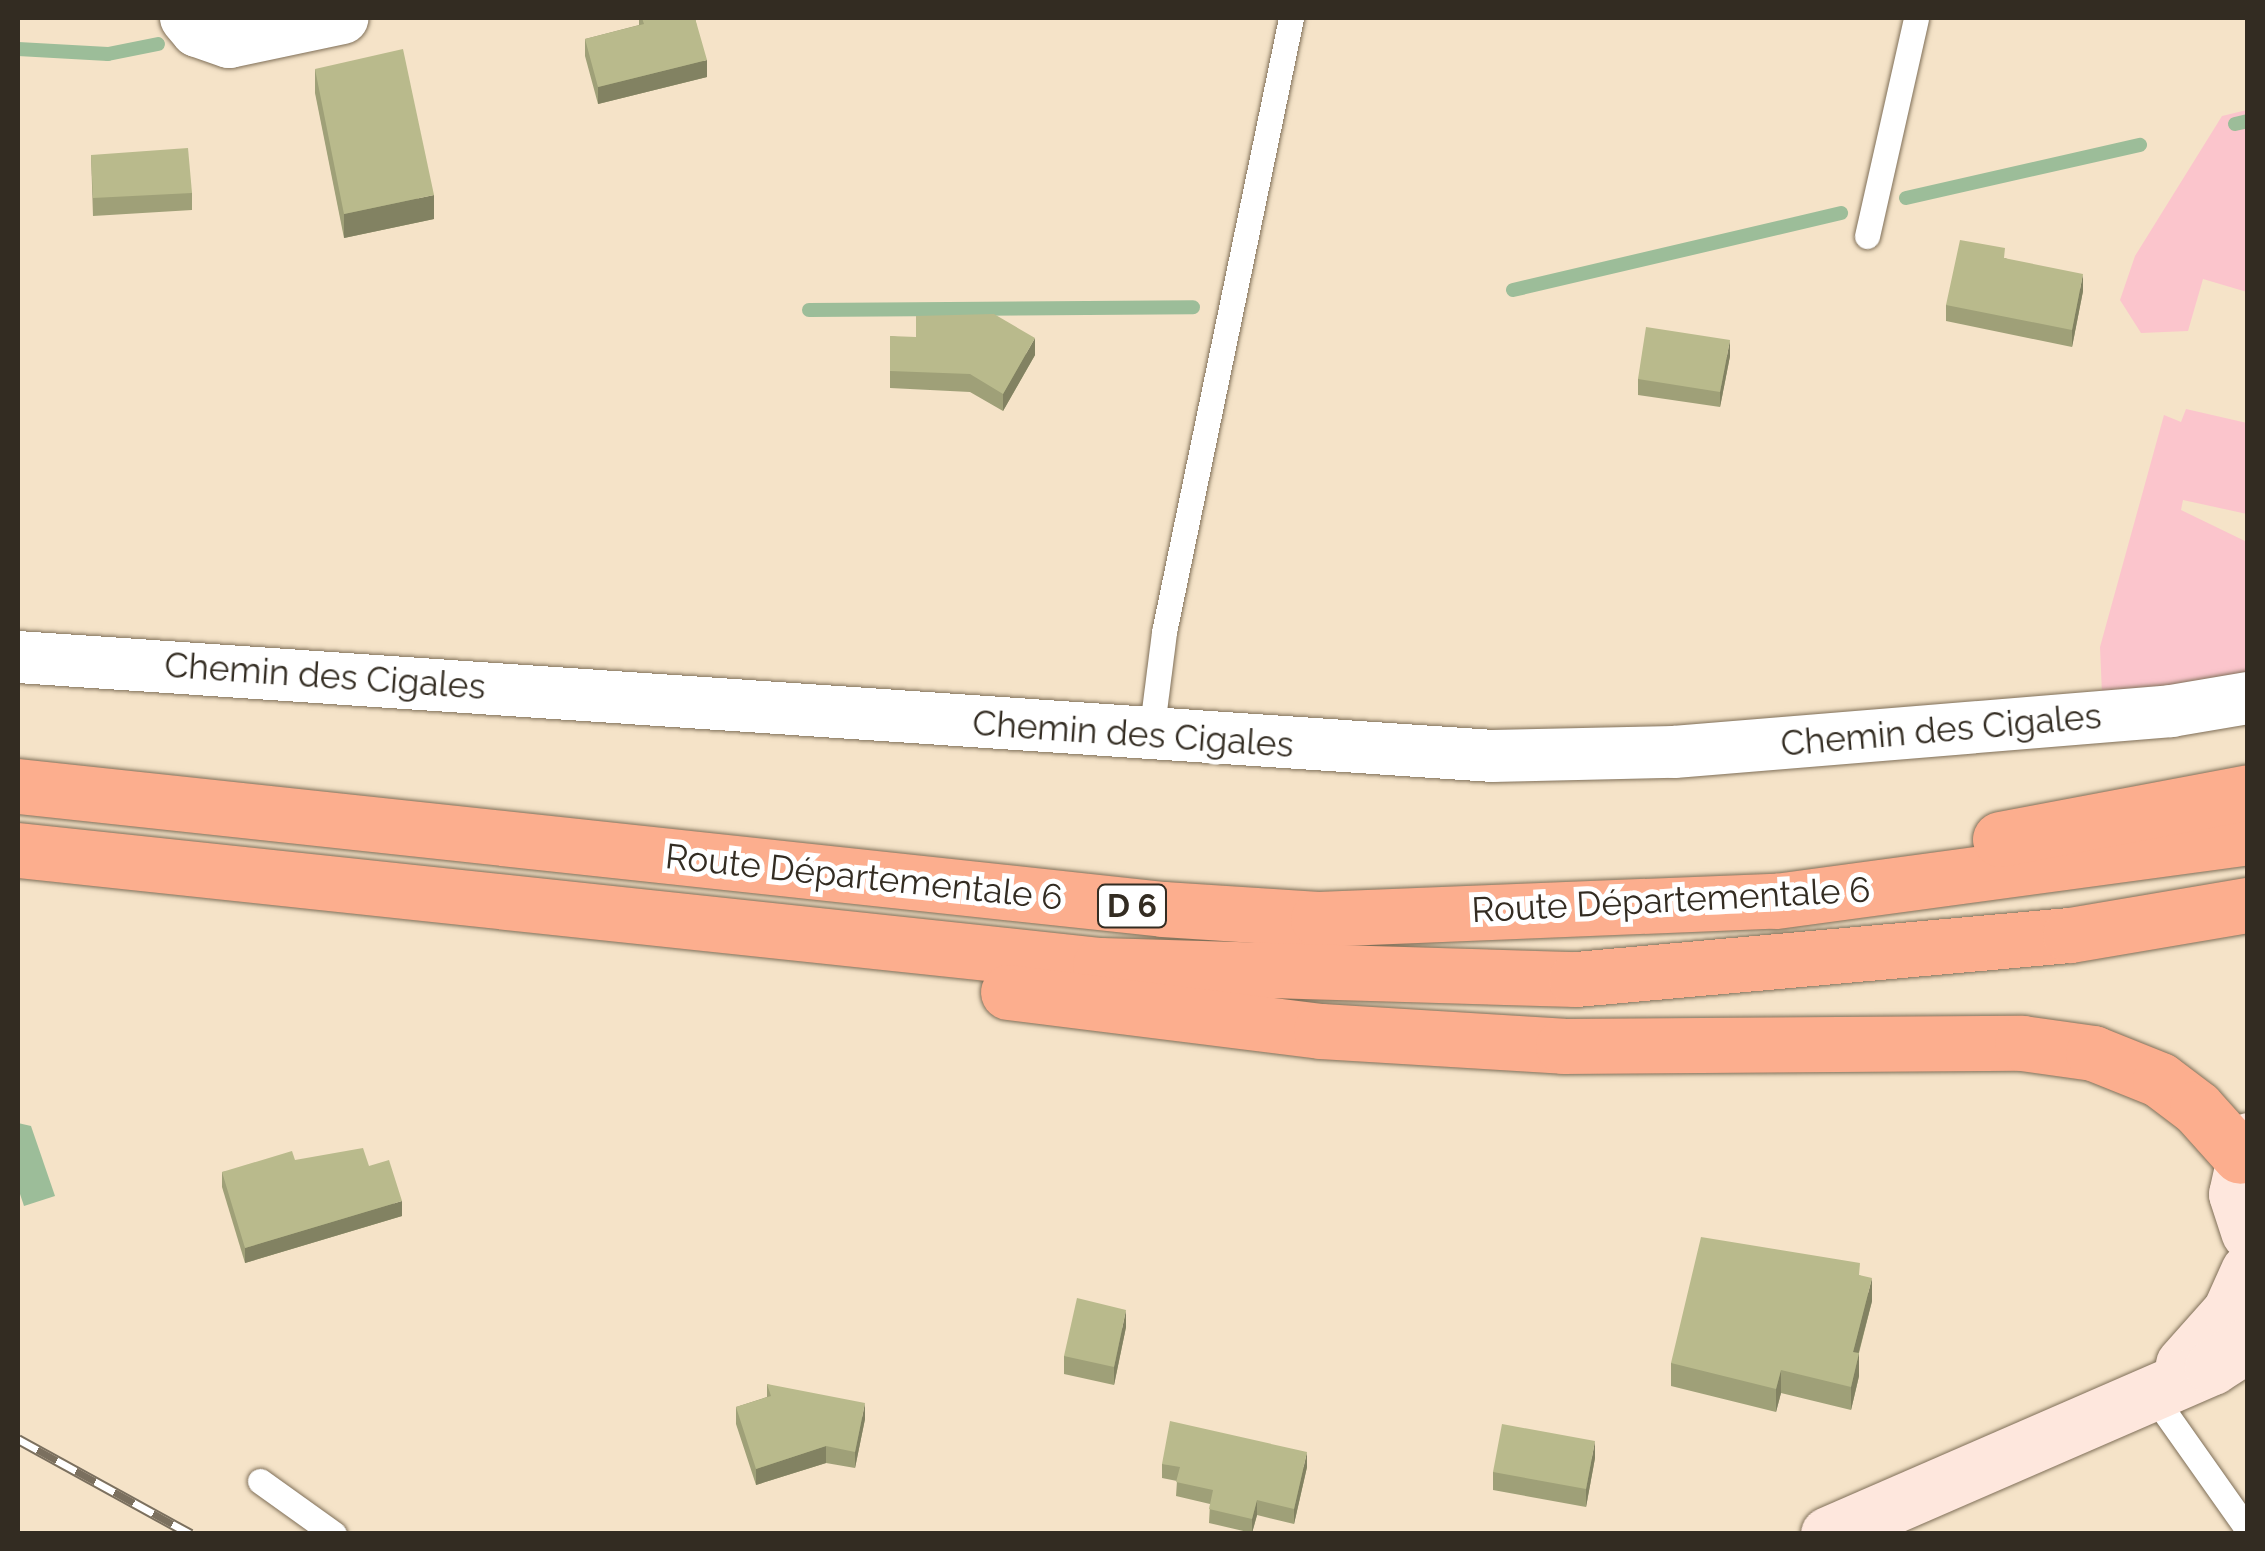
<!DOCTYPE html>
<meta charset="utf-8">
<style>
body{margin:0}
#map{position:relative;width:2265px;height:1551px;overflow:hidden;background:#f5e3c8;font-family:Raleway,sans-serif}
div>[style]{position:absolute}
.green>*{inset:0;background:#fbc5cc}
.water>*{inset:0;background:#9cbd99}
.stream>*{height:14px;margin:-7px;padding:0 7px;transform-origin:7px;border-radius:7px;background:#9cbd99}
.roads{filter:drop-shadow(0 0 2px #7f6f58) drop-shadow(0 0 2px #7f6f58)}
.lane>*{height:25px;margin:-12.5px;padding:0 12.5px;transform-origin:12.5px;border-radius:12.5px;background:#fff}
.street>*{height:52px;margin:-26px;padding:0 26px;transform-origin:26px;border-radius:26px;background:#fff}
.secondary>*{height:55px;margin:-27.5px;padding:0 27.5px;transform-origin:27.5px;border-radius:27.5px;background:#fee7dd}
.highway>*{height:55px;margin:-27.5px;padding:0 27.5px;transform-origin:27.5px;border-radius:27.5px;background:#fcae8e}
.rail>*{height:11px;margin-top:-5.5px;transform-origin:0;background:repeating-linear-gradient(90deg,#fff 0 22px,#7b705f 0 44px);box-sizing:border-box;border-block:2px solid #7b705f}
.wall>*{inset:0;background:#9fa078}
.shaded-wall>*{inset:0;background:#828262}
.building>*{inset:0;background:#b9ba8c}
span{translate:-50% -50%;white-space:nowrap;text-align:center;line-height:1.15;-webkit-text-stroke:10px #fff;paint-order:stroke}
.shield-label span{padding:2px 8px;background:#fff;border:2px solid;border-radius:8px;-webkit-text-stroke-width:0}
.shield-label{font-size:32px;color:#332c22;font-weight:700}
.street-label{font-size:35px;color:#332c22}
.frame{position:absolute;inset:0;border:20px solid #332c22;pointer-events:none}
</style>
<div id="map">
<div class="green">
<i style="clip-path:polygon(2247px 110px,2247px 292px,2203px 279px,2188px 331px,2141px 333px,2120px 300px,2135px 256px,2222px 116px)"></i>
<i style="clip-path:polygon(2186px 409px,2247px 423px,2247px 514px,2183px 500px,2181px 510px,2247px 542px,2247px 680px,2102px 694px,2100px 647px,2164px 415px,2181px 422px)"></i>
</div>
<div class="water">
<i style="clip-path:polygon(18px 1123px,31px 1126px,55px 1196px,24px 1206px,18px 1188px)"></i>
</div>
<div class="stream">
<i style="left:18px;top:49px;width:90px;rotate:3.2deg"></i>
<i style="left:108px;top:54px;width:51px;rotate:-11.3deg"></i>
<i style="left:2235px;top:124px;width:13px;rotate:-13deg"></i>
<i style="left:1906px;top:198px;width:240px;rotate:-12.8deg"></i>
<i style="left:1513px;top:290px;width:337px;rotate:-13.2deg"></i>
<i style="left:809px;top:310px;width:384px;rotate:-0.4deg"></i>
</div>
<div class="roads">
<div class="lane">
<i style="left:1867px;top:236px;width:223px;rotate:-77.3deg"></i>
<i style="left:1151px;top:734px;width:103px;rotate:-82.7deg"></i>
<i style="left:1164px;top:632px;width:627px;rotate:-78.31deg"></i>
<i style="left:2152px;top:1394px;width:166px;rotate:54.8deg"></i>
<i style="left:260px;top:1481px;width:91px;rotate:35.6deg"></i>
</div>
<div class="street">
<i style="left:186px;top:18px;width:17px;rotate:50deg"></i>
<i style="left:197px;top:31px;width:34px;rotate:19deg"></i>
<i style="left:229px;top:42px;width:116px;rotate:-11.9deg"></i>
<i style="left:18px;top:657px;width:1477px;rotate:3.84deg"></i>
<i style="left:1492px;top:756px;width:182px;rotate:-1.3deg"></i>
<i style="left:1674px;top:752px;width:499px;rotate:-4.7deg"></i>
<i style="left:2171px;top:711px;width:78px;rotate:-9.6deg"></i>
</div>
<div class="secondary">
<i style="left:2248px;top:1140px;width:55px;rotate:102.5deg"></i>
<i style="left:2236px;top:1194px;width:40px;rotate:72deg"></i>
<i style="left:2183px;top:1364px;width:71px;rotate:-48.4deg"></i>
<i style="left:2230px;top:1311px;width:44px;rotate:-65.8deg"></i>
<i style="left:1828px;top:1534px;width:419px;rotate:-23.5deg"></i>
<i style="left:2212px;top:1367px;width:43px;rotate:-32.6deg"></i>
</div>
<div class="highway">
<i style="left:18px;top:786px;width:1152px;rotate:6.13deg"></i>
<i style="left:1163px;top:909px;width:155px;rotate:3.7deg"></i>
<i style="left:1318px;top:919px;width:458px;rotate:-2.3deg"></i>
<i style="left:1776px;top:901px;width:476px;rotate:-7.7deg"></i>
<i style="left:2000px;top:839px;width:252px;rotate:-10.7deg"></i>
<i style="left:18px;top:850px;width:1088px;rotate:6.07deg"></i>
<i style="left:1100px;top:965px;width:476px;rotate:1.7deg"></i>
<i style="left:1576px;top:979px;width:496px;rotate:-5.1deg"></i>
<i style="left:2070px;top:935px;width:181px;rotate:-9.6deg"></i>
<i style="left:1008px;top:992px;width:315px;rotate:7.1deg"></i>
<i style="left:1321px;top:1031px;width:242px;rotate:3.5deg"></i>
<i style="left:1563px;top:1046px;width:459px;rotate:-0.4deg"></i>
<i style="left:2022px;top:1043px;width:72px;rotate:8deg"></i>
<i style="left:2093px;top:1053px;width:72px;rotate:21.9deg"></i>
<i style="left:2160px;top:1080px;width:46px;rotate:37.1deg"></i>
<i style="left:2197px;top:1108px;width:64px;rotate:48.1deg"></i>
</div>
</div>
<div class="rail">
<i style="left:18px;top:1439px;width:197px;rotate:28.8deg"></i>
</div>
<div class="wall">
<i style="clip-path:polygon(639px 18px,695px 18px,707px 77px,598px 104px,585px 56px,585px 39px,639px 25px)"></i>
<i style="clip-path:polygon(315px 69px,434px 219px,344px 238px,315px 93px)"></i>
<i style="clip-path:polygon(91px 155px,192px 193px,192px 210px,93px 216px)"></i>
<i style="clip-path:polygon(2005px 258px,2083px 291px,2072px 347px,1946px 321px,1946px 305px)"></i>
<i style="clip-path:polygon(890px 336px,1035px 355px,1003px 411px,970px 392px,890px 388px)"></i>
<i style="clip-path:polygon(1730px 356px,1720px 407px,1638px 395px,1638px 379px)"></i>
<i style="clip-path:polygon(295px 1160px,369px 1166px,402px 1216px,245px 1263px,222px 1187px,222px 1172px)"></i>
<i style="clip-path:polygon(1860px 1275px,1872px 1301px,1859px 1353px,1859px 1376px,1851px 1410px,1781px 1393px,1776px 1412px,1671px 1386px,1671px 1363px)"></i>
<i style="clip-path:polygon(1126px 1327px,1114px 1385px,1064px 1374px,1064px 1356px)"></i>
<i style="clip-path:polygon(767px 1384px,865px 1419px,855px 1468px,826px 1463px,756px 1485px,736px 1424px,736px 1407px,767px 1397px)"></i>
<i style="clip-path:polygon(1595px 1458px,1586px 1507px,1493px 1490px,1493px 1472px)"></i>
<i style="clip-path:polygon(1162px 1464px,1307px 1467px,1294px 1524px,1257px 1515px,1252px 1533px,1209px 1523px,1210px 1504px,1176px 1496px,1177px 1481px,1162px 1478px)"></i>
</div>
<div class="shaded-wall">
<i style="clip-path:polygon(707px 60px,707px 77px,598px 104px,598px 87px)"></i>
<i style="clip-path:polygon(434px 195px,434px 219px,344px 238px,344px 214px)"></i>
<i style="clip-path:polygon(2083px 274px,2083px 291px,2072px 347px,2072px 330px)"></i>
<i style="clip-path:polygon(1035px 338px,1035px 355px,1003px 411px,1003px 394px)"></i>
<i style="clip-path:polygon(1730px 340px,1730px 356px,1720px 407px,1720px 392px)"></i>
<i style="clip-path:polygon(402px 1201px,402px 1216px,245px 1263px,245px 1248px)"></i>
<i style="clip-path:polygon(1872px 1278px,1872px 1301px,1853px 1374px,1853px 1352px)"></i>
<i style="clip-path:polygon(1126px 1310px,1126px 1327px,1114px 1385px,1114px 1367px)"></i>
<i style="clip-path:polygon(1859px 1353px,1859px 1376px,1851px 1410px,1851px 1387px)"></i>
<i style="clip-path:polygon(1781px 1370px,1781px 1393px,1776px 1412px,1776px 1389px)"></i>
<i style="clip-path:polygon(865px 1403px,865px 1419px,855px 1468px,855px 1452px)"></i>
<i style="clip-path:polygon(1595px 1441px,1595px 1458px,1586px 1507px,1586px 1489px)"></i>
<i style="clip-path:polygon(826px 1446px,826px 1463px,756px 1485px,756px 1469px)"></i>
<i style="clip-path:polygon(1307px 1452px,1307px 1467px,1294px 1524px,1294px 1509px)"></i>
<i style="clip-path:polygon(1257px 1500px,1257px 1515px,1252px 1533px,1252px 1519px)"></i>
</div>
<div class="building">
<i style="clip-path:polygon(642px 18px,695px 18px,707px 60px,598px 87px,585px 39px,644px 24px)"></i>
<i style="clip-path:polygon(403px 49px,434px 195px,344px 214px,315px 69px)"></i>
<i style="clip-path:polygon(188px 148px,192px 193px,93px 198px,91px 155px)"></i>
<i style="clip-path:polygon(1960px 240px,2005px 248px,2004px 258px,2083px 274px,2072px 330px,1946px 305px)"></i>
<i style="clip-path:polygon(994px 314px,1035px 338px,1003px 394px,970px 374px,890px 371px,890px 336px,916px 337px,916px 316px)"></i>
<i style="clip-path:polygon(1646px 327px,1730px 340px,1720px 392px,1638px 379px)"></i>
<i style="clip-path:polygon(363px 1148px,369px 1166px,389px 1160px,402px 1201px,245px 1248px,222px 1172px,292px 1151px,295px 1160px)"></i>
<i style="clip-path:polygon(1701px 1237px,1860px 1263px,1859px 1275px,1872px 1278px,1853px 1352px,1859px 1353px,1851px 1387px,1781px 1370px,1776px 1389px,1671px 1363px)"></i>
<i style="clip-path:polygon(1077px 1298px,1126px 1310px,1114px 1367px,1064px 1356px)"></i>
<i style="clip-path:polygon(767px 1384px,865px 1403px,855px 1452px,826px 1446px,756px 1469px,736px 1407px,771px 1396px)"></i>
<i style="clip-path:polygon(1170px 1421px,1307px 1452px,1294px 1509px,1257px 1500px,1252px 1519px,1209px 1509px,1213px 1490px,1176px 1482px,1180px 1467px,1162px 1464px)"></i>
<i style="clip-path:polygon(1502px 1424px,1595px 1441px,1586px 1489px,1493px 1472px)"></i>
</div>
<div class="shield-label">
<span style="left:1132px;top:906px">D 6</span>
</div>
<div class="street-label">
<span style="left:325px;top:676px;rotate:4deg">Chemin des Cigales</span>
<span style="left:1941px;top:730px;rotate:-5deg">Chemin des Cigales</span>
<span style="left:1133px;top:734px;rotate:4deg">Chemin des Cigales</span>
<span style="left:864px;top:877px;rotate:6deg">Route Départementale 6</span>
<span style="left:1671px;top:900px;rotate:-3deg">Route Départementale 6</span>
</div>
<div class="frame"></div>
</div>
